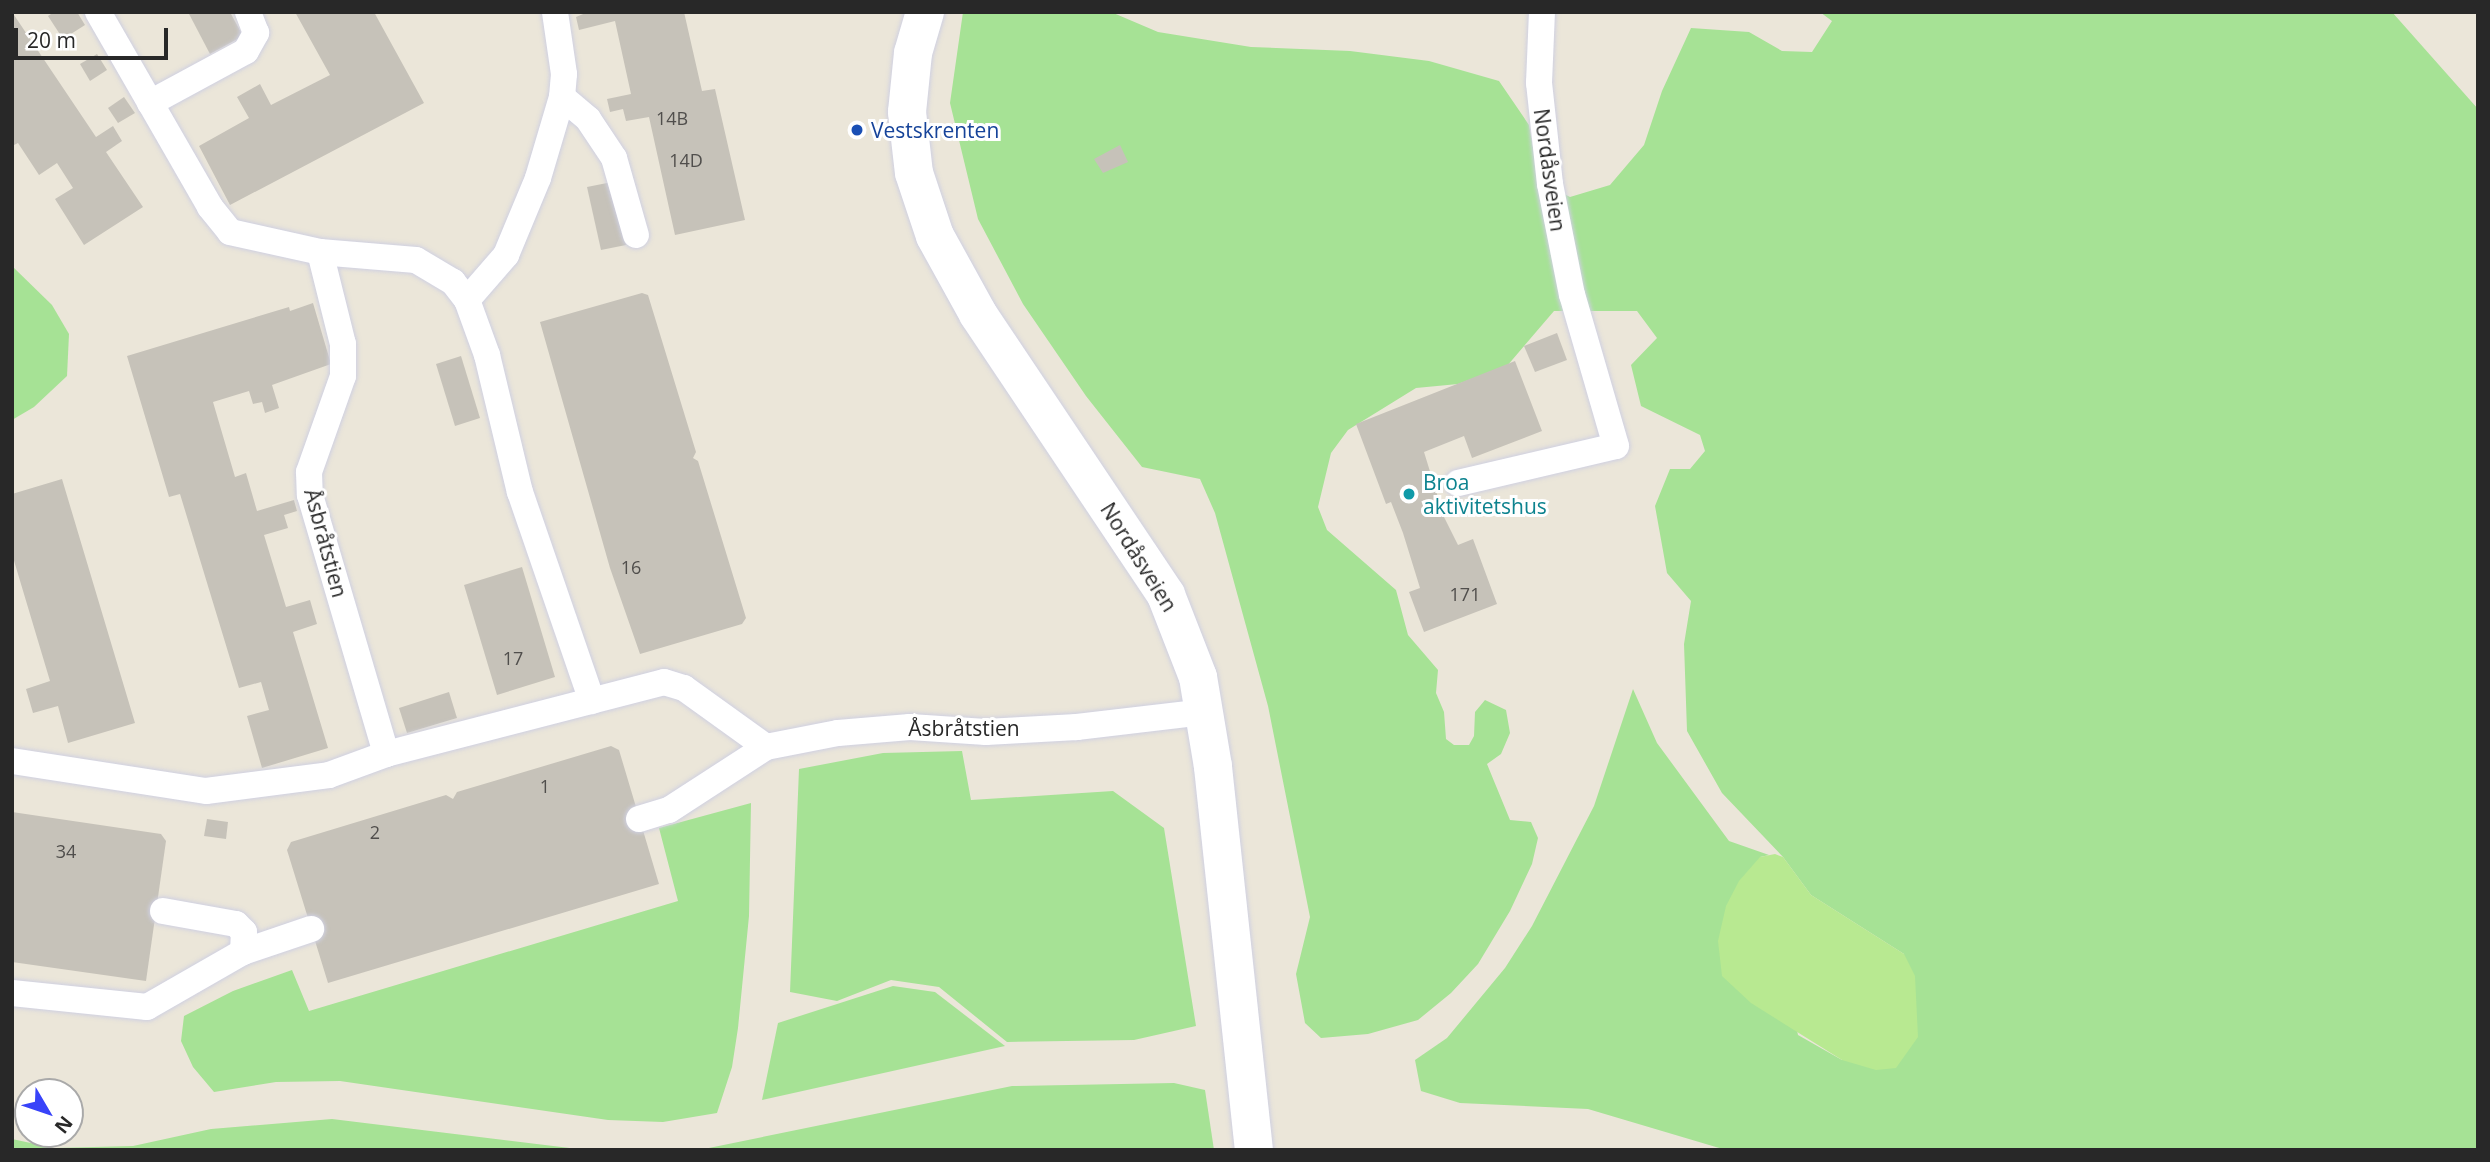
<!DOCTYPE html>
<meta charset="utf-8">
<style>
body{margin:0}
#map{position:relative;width:2490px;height:1162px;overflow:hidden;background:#ebe6d9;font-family:"Open Sans",sans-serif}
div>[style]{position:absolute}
.green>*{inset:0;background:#a6e295}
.pitch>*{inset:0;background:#b8e991}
.building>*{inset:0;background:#c6c2b9}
.roads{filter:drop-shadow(0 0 2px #cfd0e1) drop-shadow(0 0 2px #cfd0e1)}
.service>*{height:26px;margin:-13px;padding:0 13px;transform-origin:13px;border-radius:13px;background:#fff}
.minor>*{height:38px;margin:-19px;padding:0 19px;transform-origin:19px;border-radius:19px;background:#fff}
.dots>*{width:19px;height:19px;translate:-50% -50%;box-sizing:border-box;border:4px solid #fff;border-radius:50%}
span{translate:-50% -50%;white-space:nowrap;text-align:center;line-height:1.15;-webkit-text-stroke:6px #fff;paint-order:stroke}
.number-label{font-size:18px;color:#504e4c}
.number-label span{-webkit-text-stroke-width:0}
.transit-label{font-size:21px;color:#164399}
.left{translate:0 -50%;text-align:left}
.street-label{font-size:21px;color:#282828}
.culture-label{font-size:21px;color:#0d838f}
.frame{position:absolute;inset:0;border:14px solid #282828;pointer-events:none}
.north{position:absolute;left:14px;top:1078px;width:70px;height:70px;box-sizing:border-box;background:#fff;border:2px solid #a9a9a9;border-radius:50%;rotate:129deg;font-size:19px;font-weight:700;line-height:28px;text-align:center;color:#282828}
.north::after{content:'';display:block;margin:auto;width:24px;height:32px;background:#3843f9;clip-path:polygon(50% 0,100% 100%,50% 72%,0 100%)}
.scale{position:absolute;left:14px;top:28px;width:154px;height:32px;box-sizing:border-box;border:4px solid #282828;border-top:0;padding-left:9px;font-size:21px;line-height:24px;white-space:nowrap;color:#282828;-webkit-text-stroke:5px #fff;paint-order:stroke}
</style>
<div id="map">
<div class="green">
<i style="clip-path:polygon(963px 12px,1111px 12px,1158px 32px,1251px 47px,1350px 51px,1429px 61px,1499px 81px,1529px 125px,1539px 181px,1570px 197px,1610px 185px,1644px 145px,1662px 91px,1691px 28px,1749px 32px,1782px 51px,1812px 52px,1832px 21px,1820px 12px,2392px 12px,2478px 109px,2478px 1150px,1726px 1150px,1588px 1109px,1460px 1103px,1421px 1091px,1415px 1060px,1447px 1038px,1505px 968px,1532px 926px,1594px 806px,1633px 689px,1657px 743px,1729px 841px,1769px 855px,1760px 857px,1798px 1035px,1842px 1060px,1904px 954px,1811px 895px,1783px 857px,1722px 793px,1687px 731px,1684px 644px,1691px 601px,1667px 573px,1655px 506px,1670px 469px,1690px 469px,1705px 451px,1700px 435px,1641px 406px,1631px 365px,1657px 338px,1637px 311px,1554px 311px,1507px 366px,1458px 384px,1416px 388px,1348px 430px,1331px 453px,1318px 507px,1327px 530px,1396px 590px,1408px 635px,1438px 670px,1436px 693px,1444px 712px,1446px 739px,1454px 745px,1469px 745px,1474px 736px,1475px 712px,1485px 700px,1506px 710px,1510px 733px,1501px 754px,1487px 764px,1510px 820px,1531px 822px,1538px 838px,1532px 864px,1510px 911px,1478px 964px,1451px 993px,1418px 1020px,1368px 1034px,1321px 1038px,1305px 1023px,1296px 974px,1310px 917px,1268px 706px,1215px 513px,1200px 479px,1142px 467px,1086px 396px,1023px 304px,978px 219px,950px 103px)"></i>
<i style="clip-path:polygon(12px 266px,52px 305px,69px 334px,67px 376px,34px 407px,12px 420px)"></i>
<i style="clip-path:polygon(962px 751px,971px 800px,1113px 791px,1164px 828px,1196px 1026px,1134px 1040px,1007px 1042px,939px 987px,891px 980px,837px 1001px,790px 992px,799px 769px,883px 753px)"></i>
<i style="clip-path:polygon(751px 803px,749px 916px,738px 1028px,732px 1067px,717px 1113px,663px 1122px,608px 1120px,340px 1081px,276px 1082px,214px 1092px,193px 1067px,181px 1041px,184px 1016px,233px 991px,292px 970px,309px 1011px,678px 901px,659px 828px)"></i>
<i style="clip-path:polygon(893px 986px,935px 992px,1005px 1046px,762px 1100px,778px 1023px)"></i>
<i style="clip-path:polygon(1174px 1083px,1205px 1090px,1214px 1150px,699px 1150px,1012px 1086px)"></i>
<i style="clip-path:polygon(332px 1119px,586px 1150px,12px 1150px,12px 1139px,54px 1148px,133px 1146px,211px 1129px)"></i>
</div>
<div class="pitch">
<i style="clip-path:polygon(1775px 854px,1783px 857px,1811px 895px,1904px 954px,1915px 976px,1918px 1037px,1896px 1068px,1876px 1070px,1842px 1060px,1751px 1003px,1722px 976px,1718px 941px,1726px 906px,1739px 881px,1760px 857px)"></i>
</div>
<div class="building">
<i style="clip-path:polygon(12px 12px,96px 137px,113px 126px,122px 141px,106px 152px,143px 207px,84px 245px,55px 199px,73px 188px,57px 163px,39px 175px,18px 143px,12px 146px)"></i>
<i style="clip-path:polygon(54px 12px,77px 12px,85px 25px,63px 39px,48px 16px)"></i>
<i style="clip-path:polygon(188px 12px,230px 12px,243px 36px,210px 54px)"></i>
<i style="clip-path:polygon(295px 12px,374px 12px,424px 103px,230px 205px,199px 146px,249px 118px,237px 97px,260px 84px,271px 105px,330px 75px)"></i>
<i style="clip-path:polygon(588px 12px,684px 12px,702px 91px,715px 89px,745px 220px,675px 235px,649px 117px,626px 121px,623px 109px,610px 112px,607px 99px,631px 94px,615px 21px,579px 30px,576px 17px)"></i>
<i style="clip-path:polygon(97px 54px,107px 70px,90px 81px,80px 64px)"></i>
<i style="clip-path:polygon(124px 97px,135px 113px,118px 123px,108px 108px)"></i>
<i style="clip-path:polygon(1120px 145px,1128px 162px,1103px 173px,1094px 159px)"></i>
<i style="clip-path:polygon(612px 182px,626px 245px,601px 250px,587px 187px)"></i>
<i style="clip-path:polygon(642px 293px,648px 295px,696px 452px,693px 458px,698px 461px,746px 618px,742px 624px,640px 654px,610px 568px,540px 322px)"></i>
<i style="clip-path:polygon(313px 303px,331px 364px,272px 385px,279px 408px,265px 413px,262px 402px,253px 404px,249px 391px,213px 402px,235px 477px,246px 473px,257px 511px,294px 500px,297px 511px,284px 515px,288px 528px,264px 535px,286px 607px,310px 600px,317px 624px,293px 632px,328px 748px,262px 768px,247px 716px,269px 710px,261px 682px,239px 688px,180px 494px,169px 497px,127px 356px,289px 307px,290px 311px)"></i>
<i style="clip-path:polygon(1557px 333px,1567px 360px,1535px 372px,1524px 346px)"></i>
<i style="clip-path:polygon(461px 356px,480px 418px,455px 426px,436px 364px)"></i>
<i style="clip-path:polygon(1515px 361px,1542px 431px,1472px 458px,1464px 436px,1424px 452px,1444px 517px,1458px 545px,1473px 539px,1497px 604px,1424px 632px,1409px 592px,1420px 588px,1403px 533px,1391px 502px,1386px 504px,1356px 424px)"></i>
<i style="clip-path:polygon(62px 479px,135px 723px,68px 743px,58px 706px,33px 713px,26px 689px,50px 681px,12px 554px,12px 494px)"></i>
<i style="clip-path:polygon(522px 567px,555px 677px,497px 695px,464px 585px)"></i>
<i style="clip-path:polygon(449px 692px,457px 718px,407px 733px,399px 708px)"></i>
<i style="clip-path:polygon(611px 746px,619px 750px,659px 884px,328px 983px,287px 850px,291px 842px,446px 795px,453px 799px,457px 792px)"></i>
<i style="clip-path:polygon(12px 812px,161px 834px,166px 841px,146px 981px,12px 962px)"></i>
<i style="clip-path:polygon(207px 819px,228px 822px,226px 839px,204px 836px)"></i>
</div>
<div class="roads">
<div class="service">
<i style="left:98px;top:12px;width:225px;rotate:60.1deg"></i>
<i style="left:210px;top:207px;width:32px;rotate:51deg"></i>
<i style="left:230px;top:232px;width:92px;rotate:12.5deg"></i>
<i style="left:320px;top:252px;width:96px;rotate:4.8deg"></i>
<i style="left:416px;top:260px;width:43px;rotate:30.7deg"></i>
<i style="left:453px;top:282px;width:23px;rotate:52deg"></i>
<i style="left:467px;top:300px;width:59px;rotate:70deg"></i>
<i style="left:487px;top:355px;width:141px;rotate:76.5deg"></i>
<i style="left:520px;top:492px;width:221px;rotate:71deg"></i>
<i style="left:562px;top:97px;width:34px;rotate:40deg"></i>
<i style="left:588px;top:119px;width:47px;rotate:56.3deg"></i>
<i style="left:614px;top:158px;width:80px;rotate:74.1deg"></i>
<i style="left:150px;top:103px;width:109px;rotate:-28.4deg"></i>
<i style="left:246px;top:51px;width:21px;rotate:-61deg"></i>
<i style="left:256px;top:33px;width:22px;rotate:-111deg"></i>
<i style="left:320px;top:252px;width:95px;rotate:76deg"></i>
<i style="left:343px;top:344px;width:32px;rotate:90deg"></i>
<i style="left:343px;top:376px;width:102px;rotate:109.5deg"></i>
<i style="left:309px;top:472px;width:23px;rotate:88deg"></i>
<i style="left:310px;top:495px;width:270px;rotate:73.6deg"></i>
<i style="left:467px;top:300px;width:60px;rotate:-49.1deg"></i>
<i style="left:506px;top:255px;width:83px;rotate:-67.4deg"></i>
<i style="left:538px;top:178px;width:84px;rotate:-73.5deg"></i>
<i style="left:562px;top:97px;width:23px;rotate:-85deg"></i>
<i style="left:564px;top:74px;width:63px;rotate:-98.3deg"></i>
<i style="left:1458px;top:483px;width:162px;rotate:-13.2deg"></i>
<i style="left:1616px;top:446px;width:157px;rotate:-106.2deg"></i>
<i style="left:1572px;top:295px;width:113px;rotate:-101.2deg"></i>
<i style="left:1550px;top:184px;width:102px;rotate:-96.2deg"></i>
<i style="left:1539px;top:83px;width:71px;rotate:-87.6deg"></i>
<i style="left:12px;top:761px;width:196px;rotate:8.8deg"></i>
<i style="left:206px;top:791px;width:124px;rotate:-7.4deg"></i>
<i style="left:329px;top:775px;width:61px;rotate:-20.2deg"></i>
<i style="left:386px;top:754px;width:287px;rotate:-14.5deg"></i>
<i style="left:664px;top:682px;width:21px;rotate:17deg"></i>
<i style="left:684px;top:688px;width:101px;rotate:35.7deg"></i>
<i style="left:639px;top:819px;width:31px;rotate:-17deg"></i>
<i style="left:669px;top:810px;width:116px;rotate:-33deg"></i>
<i style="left:766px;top:747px;width:73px;rotate:-11deg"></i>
<i style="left:838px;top:733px;width:72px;rotate:-4.8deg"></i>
<i style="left:910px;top:727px;width:76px;rotate:3.8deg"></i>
<i style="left:986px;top:732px;width:91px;rotate:-3.1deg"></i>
<i style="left:1077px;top:727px;width:129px;rotate:-6.7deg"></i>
<i style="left:163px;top:911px;width:74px;rotate:10.1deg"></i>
<i style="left:236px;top:924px;width:11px;rotate:45deg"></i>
<i style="left:244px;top:932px;width:20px;rotate:93deg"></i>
<i style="left:12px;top:993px;width:136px;rotate:5.9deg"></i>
<i style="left:147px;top:1007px;width:111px;rotate:-29.8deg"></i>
<i style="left:243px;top:952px;width:72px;rotate:-18.7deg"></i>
</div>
<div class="minor">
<i style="left:925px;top:12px;width:43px;rotate:106.3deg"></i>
<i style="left:913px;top:53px;width:59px;rotate:95.8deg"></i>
<i style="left:907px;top:112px;width:61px;rotate:83.5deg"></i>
<i style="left:914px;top:173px;width:66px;rotate:71.6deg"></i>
<i style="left:935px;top:236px;width:89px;rotate:61.1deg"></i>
<i style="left:978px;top:314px;width:338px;rotate:56.2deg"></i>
<i style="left:1166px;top:595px;width:88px;rotate:68.7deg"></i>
<i style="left:1198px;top:677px;width:91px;rotate:80.5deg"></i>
<i style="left:1213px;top:767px;width:385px;rotate:83.9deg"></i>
</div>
</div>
<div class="dots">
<i style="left:857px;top:130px;background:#1a4fb4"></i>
<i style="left:1409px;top:494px;background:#0f9aa8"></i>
</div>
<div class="number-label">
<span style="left:672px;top:118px">14B</span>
<span style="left:686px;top:160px">14D</span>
<span style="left:631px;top:567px">16</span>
<span style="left:1465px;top:594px">171</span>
<span style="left:513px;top:658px">17</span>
<span style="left:545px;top:786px">1</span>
<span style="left:375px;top:832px">2</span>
<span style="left:66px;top:851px">34</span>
</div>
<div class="transit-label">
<span class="left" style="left:871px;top:130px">Vestskrenten</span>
</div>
<div class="street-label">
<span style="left:1550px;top:170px;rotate:82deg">Nordåsveien</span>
<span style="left:326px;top:543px;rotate:75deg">Åsbråtstien</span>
<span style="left:1139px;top:557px;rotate:58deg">Nordåsveien</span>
<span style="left:964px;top:728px">Åsbråtstien</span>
</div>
<div class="culture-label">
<span class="left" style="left:1423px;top:494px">Broa<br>aktivitetshus</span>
</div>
<div class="frame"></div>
<div class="north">N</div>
<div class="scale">20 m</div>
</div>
